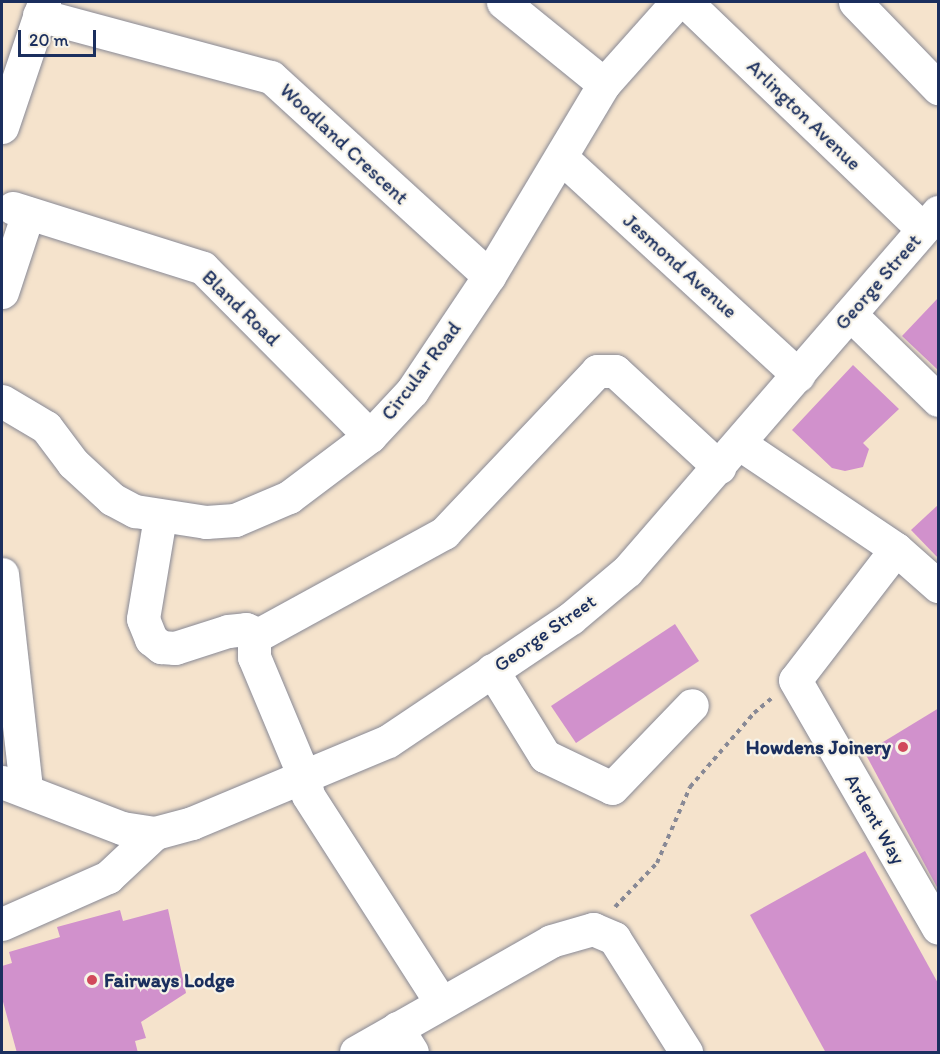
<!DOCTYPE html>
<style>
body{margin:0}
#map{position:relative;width:940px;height:1054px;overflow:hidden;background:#f5e3cc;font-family:Itim,sans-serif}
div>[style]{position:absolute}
.building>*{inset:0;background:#d191cc}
.path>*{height:4px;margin-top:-2px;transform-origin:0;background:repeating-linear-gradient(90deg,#888995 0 4.5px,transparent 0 9px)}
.roads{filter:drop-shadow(0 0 2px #888995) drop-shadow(0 0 2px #888995)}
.minor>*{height:33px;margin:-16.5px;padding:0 16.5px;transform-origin:16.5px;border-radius:16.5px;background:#fff}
.dots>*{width:16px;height:16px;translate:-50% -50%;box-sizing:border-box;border:3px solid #f7f3e8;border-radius:50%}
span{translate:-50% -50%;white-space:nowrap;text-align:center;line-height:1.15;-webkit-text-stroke:4.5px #f7f3e8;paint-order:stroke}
.street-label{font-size:20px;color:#1b2f5e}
.poi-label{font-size:20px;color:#1b2f5e;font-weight:700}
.right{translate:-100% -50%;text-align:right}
.left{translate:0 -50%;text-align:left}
.frame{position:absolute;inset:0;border:3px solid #1b2f5e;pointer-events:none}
.scale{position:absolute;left:18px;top:30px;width:78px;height:27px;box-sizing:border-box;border:3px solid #1b2f5e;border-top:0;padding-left:8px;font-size:18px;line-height:21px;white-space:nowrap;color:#1b2f5e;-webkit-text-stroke:4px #f7f3e8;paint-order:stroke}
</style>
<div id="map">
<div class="building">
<i style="clip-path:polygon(939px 297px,939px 371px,902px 336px)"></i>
<i style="clip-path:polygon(853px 365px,899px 409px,863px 443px,869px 449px,863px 467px,845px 471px,832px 468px,792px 430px)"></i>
<i style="clip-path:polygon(939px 504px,939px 559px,911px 530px)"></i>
<i style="clip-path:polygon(675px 624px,699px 661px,576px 743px,551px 706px)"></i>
<i style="clip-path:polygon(939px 708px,939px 891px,865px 753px)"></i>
<i style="clip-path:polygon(865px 851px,939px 985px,939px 1053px,826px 1053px,750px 915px)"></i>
<i style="clip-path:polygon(168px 909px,186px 993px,141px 1022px,146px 1038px,135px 1041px,138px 1053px,17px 1053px,2px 998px,2px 966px,12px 963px,9px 952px,60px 937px,57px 927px,120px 910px,123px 921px)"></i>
</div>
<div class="path">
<i style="left:615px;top:907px;width:61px;rotate:-46.3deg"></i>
<i style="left:657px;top:863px;width:83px;rotate:-66.5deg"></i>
<i style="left:690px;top:787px;width:98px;rotate:-49.1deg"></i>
<i style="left:754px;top:713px;width:23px;rotate:-40deg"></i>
</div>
<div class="roads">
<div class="minor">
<i style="left:503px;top:2px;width:130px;rotate:39.1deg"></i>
<i style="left:686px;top:2px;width:328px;rotate:43.8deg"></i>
<i style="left:855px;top:2px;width:120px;rotate:46deg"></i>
<i style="left:39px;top:15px;width:240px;rotate:15deg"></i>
<i style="left:271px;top:77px;width:295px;rotate:42.4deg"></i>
<i style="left:2px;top:127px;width:132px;rotate:-71.4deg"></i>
<i style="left:562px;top:158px;width:321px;rotate:42.6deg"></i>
<i style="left:13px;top:208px;width:199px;rotate:17.5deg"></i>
<i style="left:203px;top:268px;width:237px;rotate:45.2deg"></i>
<i style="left:2px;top:292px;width:83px;rotate:-71.8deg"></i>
<i style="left:850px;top:314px;width:123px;rotate:44.3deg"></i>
<i style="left:2px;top:401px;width:51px;rotate:30.6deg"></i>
<i style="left:46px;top:427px;width:45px;rotate:53.1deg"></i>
<i style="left:73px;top:463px;width:53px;rotate:42.7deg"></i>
<i style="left:112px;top:499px;width:26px;rotate:28deg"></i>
<i style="left:135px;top:511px;width:72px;rotate:8.8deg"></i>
<i style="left:206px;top:522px;width:29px;rotate:-4deg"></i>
<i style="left:235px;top:520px;width:59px;rotate:-23.1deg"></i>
<i style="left:289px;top:497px;width:101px;rotate:-37deg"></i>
<i style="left:370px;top:436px;width:62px;rotate:-47deg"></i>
<i style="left:412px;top:391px;width:138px;rotate:-56.2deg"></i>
<i style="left:489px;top:276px;width:224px;rotate:-59.1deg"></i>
<i style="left:604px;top:84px;width:110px;rotate:-48.3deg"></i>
<i style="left:740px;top:444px;width:188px;rotate:33.9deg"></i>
<i style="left:896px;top:549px;width:56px;rotate:41.4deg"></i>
<i style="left:160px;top:517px;width:103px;rotate:99.5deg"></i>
<i style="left:143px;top:619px;width:22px;rotate:68deg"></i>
<i style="left:151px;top:639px;width:13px;rotate:39deg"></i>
<i style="left:161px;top:647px;width:14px;rotate:4deg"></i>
<i style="left:175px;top:648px;width:56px;rotate:-17.8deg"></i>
<i style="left:228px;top:631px;width:18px;rotate:-6deg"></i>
<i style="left:246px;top:629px;width:12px;rotate:24deg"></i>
<i style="left:896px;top:549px;width:165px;rotate:127.6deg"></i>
<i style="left:795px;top:680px;width:286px;rotate:60deg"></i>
<i style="left:2px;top:574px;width:216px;rotate:83.6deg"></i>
<i style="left:492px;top:670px;width:101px;rotate:58.4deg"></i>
<i style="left:545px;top:756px;width:74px;rotate:25.5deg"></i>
<i style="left:612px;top:788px;width:115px;rotate:-46.1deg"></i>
<i style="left:2px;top:782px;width:129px;rotate:21deg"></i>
<i style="left:122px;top:828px;width:33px;rotate:9deg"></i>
<i style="left:155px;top:833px;width:38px;rotate:-15deg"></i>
<i style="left:192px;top:823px;width:212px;rotate:-22.7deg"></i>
<i style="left:388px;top:741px;width:220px;rotate:-33.9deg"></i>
<i style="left:571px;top:618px;width:73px;rotate:-40deg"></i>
<i style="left:627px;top:571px;width:475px;rotate:-49.1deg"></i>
<i style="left:2px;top:924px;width:116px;rotate:-23.9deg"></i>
<i style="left:108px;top:877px;width:64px;rotate:-43.1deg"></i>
<i style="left:440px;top:1001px;width:245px;rotate:-122.7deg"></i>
<i style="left:308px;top:795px;width:22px;rotate:-103deg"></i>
<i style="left:303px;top:774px;width:127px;rotate:-112.7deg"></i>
<i style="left:254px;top:657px;width:20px;rotate:-90deg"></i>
<i style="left:254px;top:637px;width:217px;rotate:-28.7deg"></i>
<i style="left:444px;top:533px;width:223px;rotate:-46.6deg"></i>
<i style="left:597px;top:371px;width:18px"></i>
<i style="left:615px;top:371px;width:142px;rotate:42.7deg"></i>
<i style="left:397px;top:1028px;width:28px;rotate:58deg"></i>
<i style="left:356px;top:1052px;width:224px;rotate:-29.6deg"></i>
<i style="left:551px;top:941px;width:44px;rotate:-15.9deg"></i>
<i style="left:593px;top:929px;width:23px;rotate:23deg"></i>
<i style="left:614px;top:938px;width:135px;rotate:57.7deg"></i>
</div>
</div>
<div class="dots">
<i style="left:903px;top:747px;background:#d1495b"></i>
<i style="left:92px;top:980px;background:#d1495b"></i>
</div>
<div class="street-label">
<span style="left:804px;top:115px;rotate:44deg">Arlington Avenue</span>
<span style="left:344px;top:144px;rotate:43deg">Woodland Crescent</span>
<span style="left:680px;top:266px;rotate:42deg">Jesmond Avenue</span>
<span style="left:878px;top:282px;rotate:-49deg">George Street</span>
<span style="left:241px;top:308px;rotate:44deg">Bland Road</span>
<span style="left:421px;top:371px;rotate:-53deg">Circular Road</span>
<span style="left:545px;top:633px;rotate:-35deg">George Street</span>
<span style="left:875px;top:819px;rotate:60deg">Ardent Way</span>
</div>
<div class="poi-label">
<span class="right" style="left:891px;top:747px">Howdens Joinery</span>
<span class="left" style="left:104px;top:980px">Fairways Lodge</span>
</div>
<div class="frame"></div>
<div class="scale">20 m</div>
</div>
